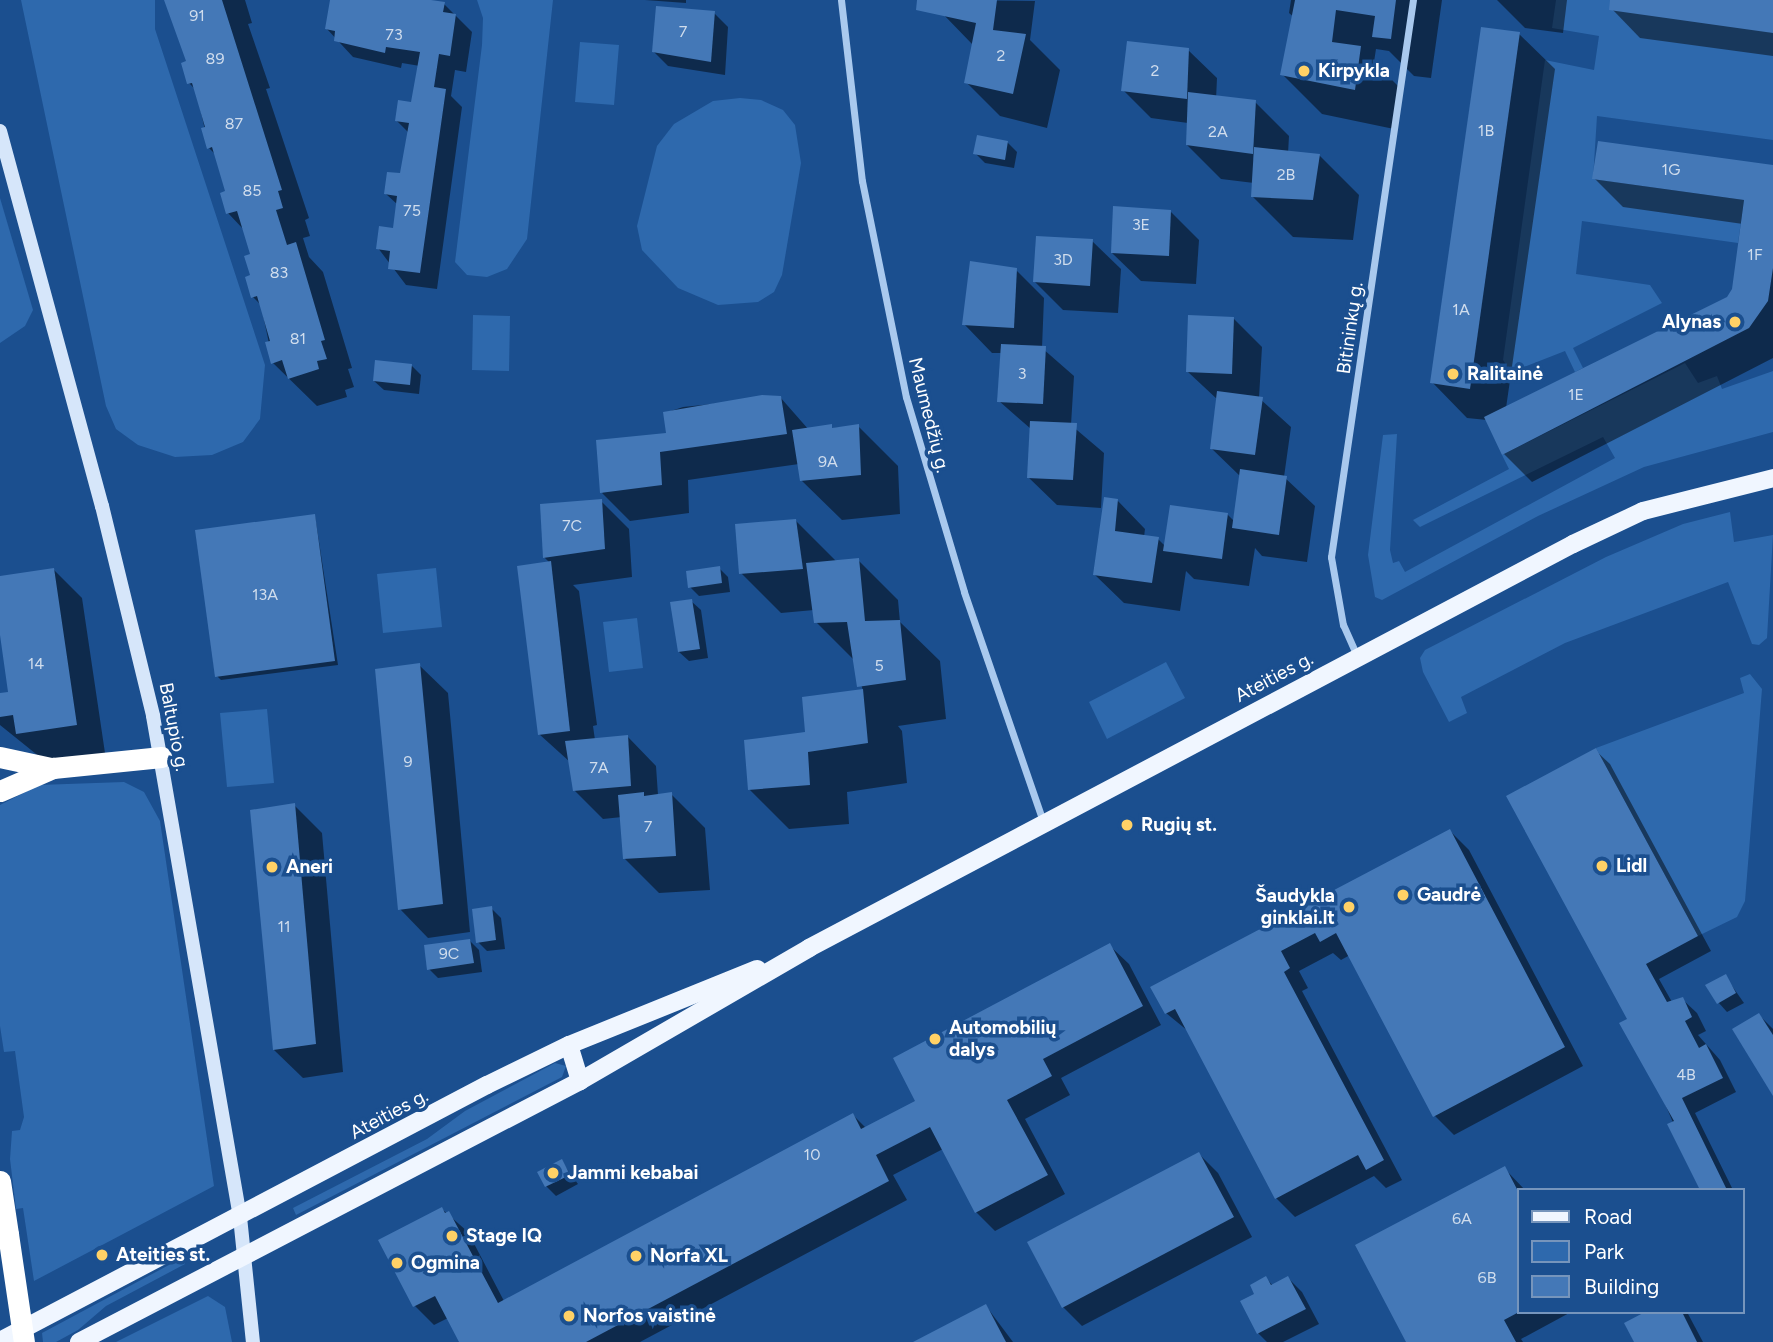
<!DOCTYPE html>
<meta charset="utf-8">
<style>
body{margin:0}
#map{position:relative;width:1773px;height:1342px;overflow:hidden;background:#1b4f8f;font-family:Figtree,sans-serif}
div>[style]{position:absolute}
.green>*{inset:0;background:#2e69ad}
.shadow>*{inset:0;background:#0007}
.building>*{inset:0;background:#4478b7}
.street>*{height:7px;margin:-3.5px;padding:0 3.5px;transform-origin:3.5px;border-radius:3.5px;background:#a9c9ee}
.secondary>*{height:14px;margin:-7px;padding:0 7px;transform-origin:7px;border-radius:7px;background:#d6e6fa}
.primary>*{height:18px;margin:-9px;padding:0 9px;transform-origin:9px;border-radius:9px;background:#f0f6ff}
.highway>*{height:21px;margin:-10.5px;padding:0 10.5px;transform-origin:10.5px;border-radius:10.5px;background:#fff}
.highway-bridge>*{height:21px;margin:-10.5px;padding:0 10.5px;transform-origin:10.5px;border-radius:10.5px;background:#fff}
.dots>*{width:19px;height:19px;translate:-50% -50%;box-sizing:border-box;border:4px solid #1b4f8f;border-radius:50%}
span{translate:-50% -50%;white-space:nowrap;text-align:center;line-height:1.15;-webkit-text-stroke:7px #1b4f8f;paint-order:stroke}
.number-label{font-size:16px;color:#d0dded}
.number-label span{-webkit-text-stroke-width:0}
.poi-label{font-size:19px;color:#fff;font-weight:700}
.left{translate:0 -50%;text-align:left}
.right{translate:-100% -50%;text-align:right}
.street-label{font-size:19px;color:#fff}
.legend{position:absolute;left:1517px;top:1188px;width:228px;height:126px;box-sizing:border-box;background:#1b4f8f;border:2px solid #7695bc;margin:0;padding:9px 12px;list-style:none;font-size:21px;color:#fff}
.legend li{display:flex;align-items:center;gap:14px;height:35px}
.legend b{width:35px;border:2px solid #7695bc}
</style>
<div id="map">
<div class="green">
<i style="clip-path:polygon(21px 0,155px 0,155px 29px,265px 365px,260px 419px,243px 442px,212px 455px,175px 457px,138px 445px,116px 429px,106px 406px)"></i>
<i style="clip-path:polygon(477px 0,553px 0,527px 239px,507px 269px,487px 277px,467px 275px,455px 262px,482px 45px,483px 18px)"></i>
<i style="clip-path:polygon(1556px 0,1612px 0,1773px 33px,1773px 140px,1597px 116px,1593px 179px,1744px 200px,1738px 243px,1582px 221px,1576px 274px,1650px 285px,1662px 303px,1573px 348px,1583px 368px,1575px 372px,1565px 351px,1511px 372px,1503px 360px,1545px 60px,1594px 70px,1599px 36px,1552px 28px)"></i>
<i style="clip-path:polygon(580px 42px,619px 45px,614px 105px,575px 102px)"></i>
<i style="clip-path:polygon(740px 98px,761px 100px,783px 110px,795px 125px,801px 163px,782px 275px,774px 292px,758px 302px,718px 305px,678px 288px,642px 250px,637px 226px,657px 146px,674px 124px,713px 101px)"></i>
<i style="clip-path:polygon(0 198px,33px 310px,25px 326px,0 343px)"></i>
<i style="clip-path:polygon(473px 315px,510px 316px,509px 371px,472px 370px)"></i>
<i style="clip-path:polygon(1685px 363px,1698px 383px,1717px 376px,1722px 389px,1773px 371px,1773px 432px,1644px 467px,1538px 516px,1382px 600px,1375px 597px,1368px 555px,1383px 435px,1397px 434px,1390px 550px,1393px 563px,1399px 561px,1405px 572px,1615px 458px,1603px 437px,1420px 527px,1413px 520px,1509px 469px,1502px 455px)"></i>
<i style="clip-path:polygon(1730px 512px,1734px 542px,1773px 535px,1767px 638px,1759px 645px,1752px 644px,1728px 582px,1565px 643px,1461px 697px,1467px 713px,1449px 722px,1423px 672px,1420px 658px,1425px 650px,1606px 557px,1683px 524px)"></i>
<i style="clip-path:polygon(436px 568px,442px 627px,383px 633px,377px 574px)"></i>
<i style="clip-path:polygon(637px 618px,643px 668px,609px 672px,603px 622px)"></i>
<i style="clip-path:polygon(1166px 662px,1185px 698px,1107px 739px,1089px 702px)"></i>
<i style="clip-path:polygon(1750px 674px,1762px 689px,1745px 901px,1737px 917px,1698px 936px,1596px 748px,1744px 693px,1740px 678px)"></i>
<i style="clip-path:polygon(267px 709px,274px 783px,227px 787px,220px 713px)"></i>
<i style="clip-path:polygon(124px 782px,144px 792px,160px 821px,214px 1186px,34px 1281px,23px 1208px,16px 1209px,10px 1159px,12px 1131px,20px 1130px,24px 1117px,15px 1051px,4px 1052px,0 1026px,0 805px,39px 785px)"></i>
<i style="clip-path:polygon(555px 1063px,566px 1066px,562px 1077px,296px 1215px,293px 1208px,427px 1139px,465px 1111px)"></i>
<i style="clip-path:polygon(182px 1258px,185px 1264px,106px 1306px,78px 1330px,56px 1342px,43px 1342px,42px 1333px)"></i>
<i style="clip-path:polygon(208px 1296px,225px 1307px,232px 1342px,116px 1342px)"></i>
</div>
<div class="shadow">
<i style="clip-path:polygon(166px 0,245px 0,252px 23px,248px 24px,270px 88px,266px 89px,309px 218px,305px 220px,310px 236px,303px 238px,309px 257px,323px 272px,352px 368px,348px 369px,354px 387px,345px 390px,347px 397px,317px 406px,273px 363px,261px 305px,253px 297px,252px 255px,244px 230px,228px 213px,227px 192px,216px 155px,209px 148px,196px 90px,189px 83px,188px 62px)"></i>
<i style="clip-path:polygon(332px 0,444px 4px,472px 32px,466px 72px,455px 70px,451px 96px,462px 107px,437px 289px,406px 285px,378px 248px,394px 230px,398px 205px,386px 194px,402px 175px,409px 133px,396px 120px,413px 104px,420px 66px,402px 63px,401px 68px,353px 57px,327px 29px)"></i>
<i style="clip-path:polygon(645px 0,686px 0,686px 3px)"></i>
<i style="clip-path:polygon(943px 0,1035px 1px,1030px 40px,1060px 70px,1047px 128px,1000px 116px,966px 82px,973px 45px,941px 12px)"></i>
<i style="clip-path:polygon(1291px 0,1442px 0,1431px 78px,1414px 76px,1389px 51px,1376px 49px,1374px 62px,1400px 88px,1394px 129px,1322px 114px,1282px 74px,1295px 18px,1289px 13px)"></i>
<i style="clip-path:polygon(1497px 0,1567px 0,1563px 33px,1525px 28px)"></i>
<i style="clip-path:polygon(1613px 0,1773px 0,1773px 56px,1640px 38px,1612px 9px)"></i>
<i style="clip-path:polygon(714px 13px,728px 27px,725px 75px,668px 66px,654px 52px)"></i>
<i style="clip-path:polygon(1519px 34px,1555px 69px,1506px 408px,1728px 298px,1733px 290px,1743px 224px,1623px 207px,1594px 178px,1773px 167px,1773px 358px,1532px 482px,1504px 454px,1487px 420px,1467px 418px,1432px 382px)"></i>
<i style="clip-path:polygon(1128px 42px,1188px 50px,1217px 78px,1216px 100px,1255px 102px,1289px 136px,1288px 154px,1319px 155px,1359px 195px,1353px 240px,1293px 237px,1253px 197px,1254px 183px,1221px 179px,1187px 145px,1188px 123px,1151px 118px,1123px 90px)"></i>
<i style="clip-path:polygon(1007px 142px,1017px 152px,1014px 168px,985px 163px,975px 153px)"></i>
<i style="clip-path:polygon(1170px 211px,1199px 240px,1196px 284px,1141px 281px,1112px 253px)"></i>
<i style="clip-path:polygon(1092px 241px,1121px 269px,1118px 313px,1063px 310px,1035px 282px)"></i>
<i style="clip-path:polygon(1016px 270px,1044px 298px,1042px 348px,1074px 376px,1071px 425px,1104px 453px,1101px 508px,1057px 505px,1028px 477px,1031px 429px,999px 401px,1002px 353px,992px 353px,964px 324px)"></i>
<i style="clip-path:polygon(1233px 318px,1262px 347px,1259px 398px,1291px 427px,1284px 477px,1315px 506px,1307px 562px,1262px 556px,1255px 548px,1249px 586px,1194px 579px,1186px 571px,1180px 611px,1124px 603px,1095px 575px,1117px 500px,1145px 529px,1144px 537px,1158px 539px,1166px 547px,1227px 514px,1235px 522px,1240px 476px,1211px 448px,1218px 400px,1188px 372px)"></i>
<i style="clip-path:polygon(412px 366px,421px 375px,419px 394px,384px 390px,374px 381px)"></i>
<i style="clip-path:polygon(780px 397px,809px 430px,858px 426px,898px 466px,900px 514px,842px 520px,801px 480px,799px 464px,688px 480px,689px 513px,630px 521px,602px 493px,668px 435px,665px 413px,683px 407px)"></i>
<i style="clip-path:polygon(601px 501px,629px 529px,632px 577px,573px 585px,579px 591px,597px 725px,593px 726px,595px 740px,628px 737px,656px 766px,658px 795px,671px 794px,705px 828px,710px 890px,659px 893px,625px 859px,622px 817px,603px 819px,574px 790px,570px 762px,539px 734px,550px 563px,544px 557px)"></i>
<i style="clip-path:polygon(315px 516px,338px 665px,221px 680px,217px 676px)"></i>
<i style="clip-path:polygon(795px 520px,836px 561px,858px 560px,898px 600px,900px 622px,940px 661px,946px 719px,898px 726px,902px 731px,907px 783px,847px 792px,849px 824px,789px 829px,749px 789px,807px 734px,863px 691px,855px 661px,816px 622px,814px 610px,781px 613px,741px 573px,737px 525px)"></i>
<i style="clip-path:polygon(719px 568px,728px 577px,730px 592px,699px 596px,690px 587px)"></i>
<i style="clip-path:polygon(54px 570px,82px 598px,105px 753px,46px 762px,0 725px,0 695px,10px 694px,0 623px,0 577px)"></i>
<i style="clip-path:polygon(691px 601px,701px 610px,708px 658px,689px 661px,679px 652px)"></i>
<i style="clip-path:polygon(419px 665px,448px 693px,470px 932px,428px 938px,400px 909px)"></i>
<i style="clip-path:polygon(1595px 750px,1610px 764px,1711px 951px,1659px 979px,1672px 1002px,1682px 999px,1697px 1013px,1706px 1031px,1698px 1035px,1720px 1060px,1736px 1092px,1695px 1113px,1733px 1190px,1702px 1190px,1629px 1020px)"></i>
<i style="clip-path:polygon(294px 805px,322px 833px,343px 1072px,303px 1078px,274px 1050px)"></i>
<i style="clip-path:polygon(1450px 831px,1469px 850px,1583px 1066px,1454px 1135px,1434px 1115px,1350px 955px,1341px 960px,1333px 953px,1299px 971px,1308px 988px,1302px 991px,1402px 1180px,1386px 1188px,1374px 1176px,1295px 1217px,1276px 1198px,1188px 1031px,1166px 1013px)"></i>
<i style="clip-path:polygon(491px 908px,501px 918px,505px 949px,487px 951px,478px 942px)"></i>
<i style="clip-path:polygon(470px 941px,479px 950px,482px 972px,438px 978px,429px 969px)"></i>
<i style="clip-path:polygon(1110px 946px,1129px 964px,1161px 1025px,1061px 1078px,1070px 1095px,1025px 1119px,1065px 1194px,995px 1231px,976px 1212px,943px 1149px,893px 1175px,907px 1200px,640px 1342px,461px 1342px,448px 1318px,434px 1325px,415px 1306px,380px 1241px,442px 1209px,468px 1232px,504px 1301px,853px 1115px,866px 1128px,918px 1101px)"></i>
<i style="clip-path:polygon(1725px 976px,1744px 1003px,1727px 1012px,1718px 1002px)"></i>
<i style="clip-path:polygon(1759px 1015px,1773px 1029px,1773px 1093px)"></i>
<i style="clip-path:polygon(1199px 1154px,1218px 1173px,1252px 1237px,1082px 1326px,1063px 1307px)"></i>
<i style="clip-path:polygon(561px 1161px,578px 1184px,556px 1196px,546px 1186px)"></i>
<i style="clip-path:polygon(1504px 1168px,1525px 1190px,1519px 1190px,1519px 1312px,1571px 1312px,1521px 1339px,1523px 1342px,1408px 1342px)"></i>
<i style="clip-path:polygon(1266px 1278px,1273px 1286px,1288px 1278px,1302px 1292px,1319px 1324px,1283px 1342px,1267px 1342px,1258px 1333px,1257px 1294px)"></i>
<i style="clip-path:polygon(986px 1306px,1013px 1342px,917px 1342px)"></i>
<i style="clip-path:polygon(1649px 1312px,1687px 1312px,1703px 1342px,1636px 1342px)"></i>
</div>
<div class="building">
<i style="clip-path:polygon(164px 0,222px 0,282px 190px,278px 191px,283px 208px,276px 210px,287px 245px,296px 242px,325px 340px,321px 341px,327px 359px,317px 361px,319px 369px,288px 379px,282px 360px,271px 364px,265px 342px,270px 341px,257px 296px,251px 298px,245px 277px,250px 275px,244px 256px,250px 254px,237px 211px,226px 214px,220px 193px,225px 191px,212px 147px,207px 149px,201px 128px,205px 127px,192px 83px,187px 84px,181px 63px,186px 61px)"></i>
<i style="clip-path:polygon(330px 0,431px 0,445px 2px,443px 12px,456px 14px,450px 56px,439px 54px,434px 87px,446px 89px,420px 273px,388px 269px,390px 251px,376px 249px,379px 226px,393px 228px,397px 196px,384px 194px,387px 172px,400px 173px,409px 123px,395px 121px,398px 100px,411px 102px,420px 52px,386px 47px,385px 53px,334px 41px,335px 31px,325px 29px)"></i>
<i style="clip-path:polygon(917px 0,997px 0,993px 30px,1026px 34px,1013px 94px,964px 83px,976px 23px,916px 10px)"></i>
<i style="clip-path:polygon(1295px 0,1396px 0,1391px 39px,1372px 37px,1375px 16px,1336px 10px,1332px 42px,1361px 46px,1355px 90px,1280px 75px)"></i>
<i style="clip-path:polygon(1610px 0,1773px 0,1773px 33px,1609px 10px)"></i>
<i style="clip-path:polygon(656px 6px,715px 11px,711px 62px,652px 52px)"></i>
<i style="clip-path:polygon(1481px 27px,1520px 32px,1470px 389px,1430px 383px)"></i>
<i style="clip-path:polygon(1127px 41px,1189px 48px,1187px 99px,1121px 91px)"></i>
<i style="clip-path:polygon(1188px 92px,1256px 100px,1253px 154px,1186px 145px)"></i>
<i style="clip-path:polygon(977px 135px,1008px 141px,1005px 160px,973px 154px)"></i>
<i style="clip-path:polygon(1598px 141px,1773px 165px,1773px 268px,1768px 301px,1749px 328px,1502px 455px,1484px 417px,1727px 297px,1732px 289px,1744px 200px,1592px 179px)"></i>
<i style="clip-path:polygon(1254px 147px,1320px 154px,1313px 200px,1251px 197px)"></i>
<i style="clip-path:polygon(1113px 206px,1171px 210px,1169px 256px,1111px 253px)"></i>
<i style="clip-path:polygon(1036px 236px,1093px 239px,1090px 286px,1033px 282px)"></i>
<i style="clip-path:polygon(970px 261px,1017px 268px,1014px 328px,962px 325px)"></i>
<i style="clip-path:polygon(1188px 315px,1234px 317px,1232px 374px,1186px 372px)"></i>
<i style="clip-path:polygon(1001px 344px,1046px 346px,1043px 404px,997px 402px)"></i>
<i style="clip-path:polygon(375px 360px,412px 364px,410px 385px,373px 381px)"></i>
<i style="clip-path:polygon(1217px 391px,1263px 397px,1255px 455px,1210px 449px)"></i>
<i style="clip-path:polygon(762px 395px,781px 396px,787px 434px,660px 452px,662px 485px,600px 493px,596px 440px,666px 433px,663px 412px)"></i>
<i style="clip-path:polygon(1030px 421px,1077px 423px,1073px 480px,1027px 478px)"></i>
<i style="clip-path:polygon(832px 424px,832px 428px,859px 424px,861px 475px,800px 481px,792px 430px)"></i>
<i style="clip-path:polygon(1240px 469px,1287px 476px,1279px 535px,1232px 528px)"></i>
<i style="clip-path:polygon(1104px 497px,1118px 499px,1115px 531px,1159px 537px,1152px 583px,1093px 575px)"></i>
<i style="clip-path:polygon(602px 499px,605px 549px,543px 558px,540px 504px)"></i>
<i style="clip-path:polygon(1170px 505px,1228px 513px,1222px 559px,1163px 551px)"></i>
<i style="clip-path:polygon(315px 514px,335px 661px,215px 677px,195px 530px)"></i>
<i style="clip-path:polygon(796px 519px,803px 569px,739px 574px,735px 524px)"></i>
<i style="clip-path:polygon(859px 558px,865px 621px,900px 620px,906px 680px,857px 687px,847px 622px,814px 623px,806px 563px)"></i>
<i style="clip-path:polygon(551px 561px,570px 731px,538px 735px,517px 566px)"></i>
<i style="clip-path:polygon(720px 566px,722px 583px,688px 588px,686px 571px)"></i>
<i style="clip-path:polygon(54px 568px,77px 725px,16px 734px,13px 715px,0 717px,0 693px,8px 692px,0 635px,0 576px)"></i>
<i style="clip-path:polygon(692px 599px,700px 649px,678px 652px,670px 602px)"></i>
<i style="clip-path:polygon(420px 663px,443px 904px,398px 910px,375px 669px)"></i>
<i style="clip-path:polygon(863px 689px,868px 743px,808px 752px,810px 785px,748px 790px,744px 740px,805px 732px,802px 697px)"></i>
<i style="clip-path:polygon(628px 735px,631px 786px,573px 791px,565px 741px)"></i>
<i style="clip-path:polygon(1596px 748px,1698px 936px,1646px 964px,1667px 1002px,1683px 997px,1692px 1017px,1685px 1021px,1699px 1048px,1706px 1044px,1723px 1078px,1682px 1098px,1727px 1190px,1700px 1190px,1667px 1124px,1674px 1121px,1619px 1023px,1627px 1019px,1506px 796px)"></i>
<i style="clip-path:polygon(644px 792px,644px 796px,672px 792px,676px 856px,623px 859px,618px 795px)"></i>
<i style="clip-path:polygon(295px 803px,316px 1044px,273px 1050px,250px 810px)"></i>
<i style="clip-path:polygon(1450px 829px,1565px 1047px,1433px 1117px,1336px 933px,1320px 942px,1315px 933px,1281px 951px,1290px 968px,1284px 972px,1384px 1160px,1366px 1170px,1358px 1155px,1275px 1199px,1175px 1009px,1165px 1014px,1150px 987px)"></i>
<i style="clip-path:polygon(492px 906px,496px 940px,476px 943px,472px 909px)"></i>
<i style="clip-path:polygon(470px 939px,474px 963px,427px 970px,424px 945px)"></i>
<i style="clip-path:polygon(1110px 943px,1143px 1006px,1043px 1059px,1052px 1076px,1007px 1100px,1048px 1175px,975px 1213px,930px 1127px,876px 1155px,889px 1181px,586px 1342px,459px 1342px,435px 1296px,413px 1307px,378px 1240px,442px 1207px,445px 1213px,449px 1211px,498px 1303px,853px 1113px,861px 1129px,915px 1101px,893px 1058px)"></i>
<i style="clip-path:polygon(1726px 974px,1736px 993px,1717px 1004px,1705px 985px)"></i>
<i style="clip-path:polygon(1759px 1013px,1773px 1035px,1773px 1096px,1732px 1029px)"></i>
<i style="clip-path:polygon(1199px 1152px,1234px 1217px,1062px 1308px,1027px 1242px)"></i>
<i style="clip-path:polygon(562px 1159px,570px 1175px,545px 1187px,537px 1172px)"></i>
<i style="clip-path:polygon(1505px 1166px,1519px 1193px,1519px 1312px,1504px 1320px,1516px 1342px,1406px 1342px,1355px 1245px)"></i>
<i style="clip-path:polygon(1266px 1276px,1271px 1285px,1288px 1276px,1306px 1309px,1257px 1334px,1240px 1301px,1254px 1294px,1250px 1285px)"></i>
<i style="clip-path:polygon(986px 1304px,1006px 1342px,913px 1342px)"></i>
<i style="clip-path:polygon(1645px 1312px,1682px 1312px,1697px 1342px,1634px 1342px,1624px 1323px)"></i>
</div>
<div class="street">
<i style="left:841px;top:0;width:182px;rotate:83.4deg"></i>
<i style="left:862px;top:181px;width:220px;rotate:78.5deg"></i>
<i style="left:906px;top:397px;width:203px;rotate:73.4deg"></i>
<i style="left:964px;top:592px;width:243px;rotate:71deg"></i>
<i style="left:1357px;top:656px;width:34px;rotate:-114deg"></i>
<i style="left:1343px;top:625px;width:69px;rotate:-100deg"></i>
<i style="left:1331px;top:557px;width:563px;rotate:-81.63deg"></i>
</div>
<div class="secondary">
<i style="left:0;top:131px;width:389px;rotate:74.8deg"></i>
<i style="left:102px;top:506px;width:216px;rotate:76.3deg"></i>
<i style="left:153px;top:716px;width:508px;rotate:80.15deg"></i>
<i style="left:240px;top:1217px;width:126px;rotate:84.1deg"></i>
</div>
<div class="primary">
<i style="left:569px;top:1045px;width:38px;rotate:73deg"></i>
<i style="left:0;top:1341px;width:550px;rotate:-27.73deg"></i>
<i style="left:487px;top:1085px;width:91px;rotate:-26deg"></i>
<i style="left:569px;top:1045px;width:203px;rotate:-22deg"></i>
<i style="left:79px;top:1342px;width:565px;rotate:-27.52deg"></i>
<i style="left:580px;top:1081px;width:265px;rotate:-30.1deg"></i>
<i style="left:809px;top:948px;width:864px;rotate:-27.87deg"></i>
<i style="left:1573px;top:544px;width:77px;rotate:-25.2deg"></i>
<i style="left:1643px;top:511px;width:134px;rotate:-14.2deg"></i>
</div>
<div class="highway">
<i style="left:0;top:757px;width:52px;rotate:12.2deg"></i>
<i style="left:0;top:791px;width:58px;rotate:-23.5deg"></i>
<i style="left:53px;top:768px;width:109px;rotate:-5.8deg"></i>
<i style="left:0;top:1181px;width:54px;rotate:81.4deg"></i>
</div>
<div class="highway-bridge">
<i style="left:8px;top:1234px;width:109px;rotate:81.6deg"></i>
</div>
<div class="dots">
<i style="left:1304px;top:71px;background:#ffd166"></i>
<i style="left:1735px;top:322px;background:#ffd166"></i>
<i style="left:1453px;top:374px;background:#ffd166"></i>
<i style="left:1127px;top:825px;background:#ffd166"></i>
<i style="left:1602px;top:866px;background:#ffd166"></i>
<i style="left:272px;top:867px;background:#ffd166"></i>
<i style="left:1403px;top:895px;background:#ffd166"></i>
<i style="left:1349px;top:907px;background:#ffd166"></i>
<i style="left:935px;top:1039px;background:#ffd166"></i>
<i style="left:553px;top:1173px;background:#ffd166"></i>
<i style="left:452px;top:1236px;background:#ffd166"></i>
<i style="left:102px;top:1255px;background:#ffd166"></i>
<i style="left:636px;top:1256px;background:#ffd166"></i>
<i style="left:397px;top:1263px;background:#ffd166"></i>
<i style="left:569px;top:1316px;background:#ffd166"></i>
</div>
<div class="number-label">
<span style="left:197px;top:16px">91</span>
<span style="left:683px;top:32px">7</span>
<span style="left:394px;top:35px">73</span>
<span style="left:1001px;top:56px">2</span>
<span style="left:215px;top:59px">89</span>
<span style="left:1155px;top:71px">2</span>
<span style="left:234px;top:124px">87</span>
<span style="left:1486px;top:131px">1B</span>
<span style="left:1218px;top:132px">2A</span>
<span style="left:1671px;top:170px">1G</span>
<span style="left:1286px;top:175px">2B</span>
<span style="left:252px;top:191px">85</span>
<span style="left:412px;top:211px">75</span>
<span style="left:1141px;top:225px">3E</span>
<span style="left:1755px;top:255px">1F</span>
<span style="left:1063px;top:260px">3D</span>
<span style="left:279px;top:273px">83</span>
<span style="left:1461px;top:310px">1A</span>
<span style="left:298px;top:339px">81</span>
<span style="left:1022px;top:374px">3</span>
<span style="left:1576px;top:395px">1E</span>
<span style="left:828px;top:462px">9A</span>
<span style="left:572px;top:526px">7C</span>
<span style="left:265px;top:595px">13A</span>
<span style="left:36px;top:664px">14</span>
<span style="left:879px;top:666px">5</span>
<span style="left:408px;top:762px">9</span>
<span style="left:599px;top:768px">7A</span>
<span style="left:648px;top:827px">7</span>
<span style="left:284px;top:927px">11</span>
<span style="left:449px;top:954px">9C</span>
<span style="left:1686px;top:1075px">4B</span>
<span style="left:812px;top:1155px">10</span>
<span style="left:1462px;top:1219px">6A</span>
<span style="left:1487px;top:1278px">6B</span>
</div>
<div class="poi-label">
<span class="left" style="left:1318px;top:71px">Kirpykla</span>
<span class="right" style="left:1721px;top:322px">Alynas</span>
<span class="left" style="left:1467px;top:374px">Ralitainė</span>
<span class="left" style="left:1141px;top:825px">Rugių st.</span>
<span class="left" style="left:1616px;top:866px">Lidl</span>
<span class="left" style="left:286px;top:867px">Aneri</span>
<span class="left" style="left:1417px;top:895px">Gaudrė</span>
<span class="right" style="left:1335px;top:907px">Šaudykla<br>ginklai.lt</span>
<span class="left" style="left:949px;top:1039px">Automobilių<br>dalys</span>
<span class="left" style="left:567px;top:1173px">Jammi kebabai</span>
<span class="left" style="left:466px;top:1236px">Stage IQ</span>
<span class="left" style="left:116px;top:1255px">Ateities st.</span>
<span class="left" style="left:650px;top:1256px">Norfa XL</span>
<span class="left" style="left:411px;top:1263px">Ogmina</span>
<span class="left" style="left:583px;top:1316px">Norfos vaistinė</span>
</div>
<div class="street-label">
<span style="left:1350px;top:328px;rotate:-82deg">Bitininkų g.</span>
<span style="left:929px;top:415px;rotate:76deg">Maumedžių g.</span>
<span style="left:1274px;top:677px;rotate:-28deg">Ateities g.</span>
<span style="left:174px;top:727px;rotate:79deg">Baltupio g.</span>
<span style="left:389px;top:1114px;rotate:-28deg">Ateities g.</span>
</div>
<ul class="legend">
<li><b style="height:9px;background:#f0f6ff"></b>Road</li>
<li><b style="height:19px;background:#2e69ad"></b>Park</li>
<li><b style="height:19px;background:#4478b7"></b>Building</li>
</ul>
</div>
